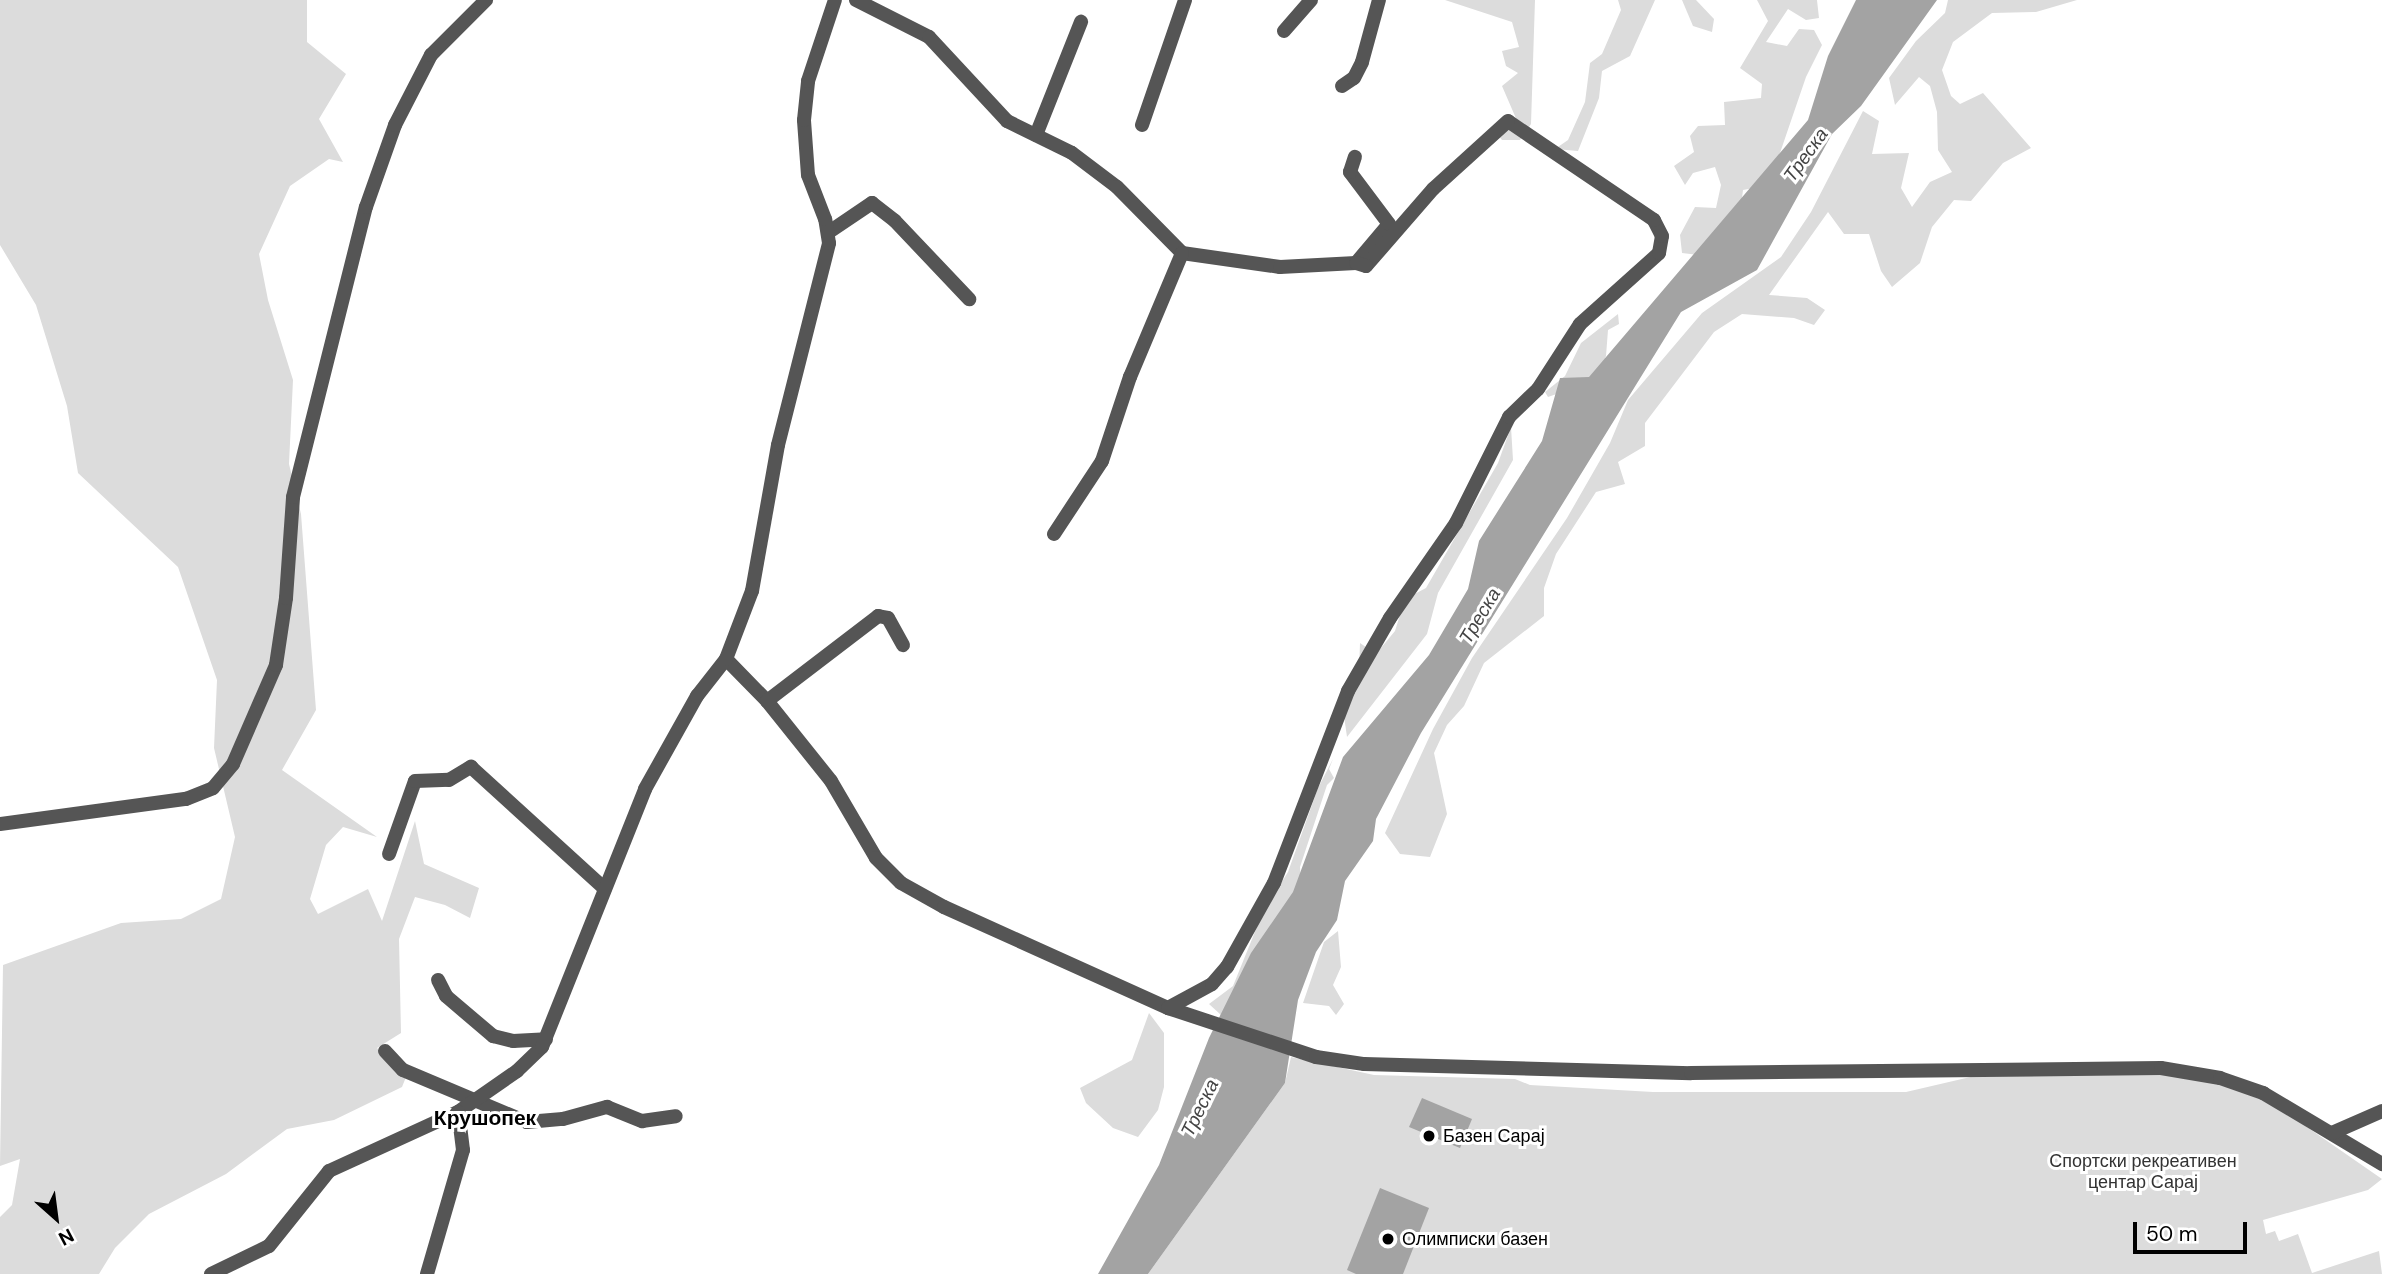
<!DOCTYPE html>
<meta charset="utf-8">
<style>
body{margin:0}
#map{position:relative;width:2382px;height:1274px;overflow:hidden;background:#fff;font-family:"DM Sans",sans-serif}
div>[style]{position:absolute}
.green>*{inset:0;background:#dcdcdc}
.water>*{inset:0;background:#a3a3a3}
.street>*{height:14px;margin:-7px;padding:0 7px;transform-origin:7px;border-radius:7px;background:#555}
.dots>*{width:19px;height:19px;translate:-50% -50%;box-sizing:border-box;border:4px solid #fff;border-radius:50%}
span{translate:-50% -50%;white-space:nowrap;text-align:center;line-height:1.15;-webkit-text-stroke:6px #fff;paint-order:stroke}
.poi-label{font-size:18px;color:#000}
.left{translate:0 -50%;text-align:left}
.park-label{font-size:18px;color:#333}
.water-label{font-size:19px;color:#444;font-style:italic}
.quarter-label{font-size:21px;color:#000;font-weight:700}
.north{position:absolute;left:21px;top:1183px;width:70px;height:70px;-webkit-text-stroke:5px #fff;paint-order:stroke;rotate:152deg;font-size:19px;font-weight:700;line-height:28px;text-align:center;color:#000}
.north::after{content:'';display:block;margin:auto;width:24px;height:32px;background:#000;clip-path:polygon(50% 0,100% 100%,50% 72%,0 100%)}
.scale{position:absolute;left:2133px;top:1222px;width:114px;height:32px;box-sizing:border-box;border:4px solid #000;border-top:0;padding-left:9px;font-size:21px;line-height:24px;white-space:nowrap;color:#000;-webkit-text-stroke:5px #fff;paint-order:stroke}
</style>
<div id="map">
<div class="green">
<i style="clip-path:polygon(0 0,307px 0,307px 42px,346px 74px,319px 119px,343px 162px,329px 159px,290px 186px,259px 254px,268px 300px,293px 380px,289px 464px,301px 514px,316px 710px,282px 770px,377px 837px,343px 827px,326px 845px,310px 899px,318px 914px,368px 889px,382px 921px,415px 821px,424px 864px,479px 888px,470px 918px,445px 905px,415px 897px,399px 939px,401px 1033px,377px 1048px,406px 1077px,402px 1087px,334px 1120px,287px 1129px,226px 1174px,149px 1214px,115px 1248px,99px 1274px,0 1274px,0 1217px,12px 1205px,20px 1159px,0 1166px,3px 965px,121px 923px,181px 919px,221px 899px,235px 837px,214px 748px,217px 680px,178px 567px,78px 473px,67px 406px,36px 305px,0 245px)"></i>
<i style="clip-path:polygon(1445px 0,1535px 0,1531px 124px,1520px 140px,1502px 140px,1493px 129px,1518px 123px,1502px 86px,1518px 73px,1506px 66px,1502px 51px,1519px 47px,1512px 22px)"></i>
<i style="clip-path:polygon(1618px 0,1655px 0,1630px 56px,1602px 71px,1599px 98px,1578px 151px,1555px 149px,1568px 140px,1585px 102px,1590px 63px,1602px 54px,1621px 10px)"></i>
<i style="clip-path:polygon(1682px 0,1696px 0,1714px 19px,1712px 32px,1693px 26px)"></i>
<i style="clip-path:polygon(1757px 0,1817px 0,1819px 18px,1806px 20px,1788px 9px,1766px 42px,1787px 46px,1799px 29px,1814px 30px,1822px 45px,1806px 77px,1769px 185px,1743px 190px,1739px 222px,1707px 256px,1682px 253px,1680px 235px,1695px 207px,1716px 208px,1721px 185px,1715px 167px,1693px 173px,1685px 185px,1674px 166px,1694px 152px,1690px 136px,1698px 126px,1725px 125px,1724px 102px,1761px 98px,1762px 84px,1740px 68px,1768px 21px)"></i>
<i style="clip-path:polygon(1948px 0,2077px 0,2036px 12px,1992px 13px,1953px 42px,1942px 70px,1951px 96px,1960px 104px,1983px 93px,2031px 148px,2003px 163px,1971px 201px,1954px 200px,1932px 227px,1920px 263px,1892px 287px,1881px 271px,1869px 234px,1844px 234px,1828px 212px,1769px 295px,1807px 298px,1825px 310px,1814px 325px,1794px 318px,1742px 314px,1714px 332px,1645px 423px,1645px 446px,1618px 462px,1625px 484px,1596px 492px,1556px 554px,1544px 588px,1544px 616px,1484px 663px,1464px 706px,1447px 725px,1434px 753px,1447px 814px,1430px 857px,1400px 854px,1385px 833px,1433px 729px,1472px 658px,1567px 518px,1610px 443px,1628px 400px,1702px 313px,1781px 257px,1811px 212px,1863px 111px,1879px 121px,1872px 154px,1909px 153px,1901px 188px,1912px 207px,1930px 182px,1952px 172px,1938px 150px,1937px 112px,1930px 86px,1919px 77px,1895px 105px,1889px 78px,1916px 41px,1945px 13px)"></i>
<i style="clip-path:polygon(1618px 314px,1619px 324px,1608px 330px,1606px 356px,1596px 380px,1548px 397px,1545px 392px,1565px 376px,1581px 343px)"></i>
<i style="clip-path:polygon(1511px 427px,1513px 460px,1438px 593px,1427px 634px,1347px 737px,1344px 716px,1359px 671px,1360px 643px,1376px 654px,1395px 631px,1405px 599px,1426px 588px,1498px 463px)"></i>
<i style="clip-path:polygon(1333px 759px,1329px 769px,1334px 778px,1327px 785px,1300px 867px,1301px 891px,1249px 963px,1221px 1015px,1209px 1004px,1233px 986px,1263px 912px,1288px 872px,1318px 788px)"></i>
<i style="clip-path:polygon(1338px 931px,1341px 967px,1333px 985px,1344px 1004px,1336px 1015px,1329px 1006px,1303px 1003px,1324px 942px)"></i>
<i style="clip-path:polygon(1149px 1013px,1164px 1033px,1164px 1087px,1158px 1110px,1138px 1137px,1113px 1128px,1086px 1103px,1080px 1088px,1132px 1060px)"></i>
<i style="clip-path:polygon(1291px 1057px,1374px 1075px,1515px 1079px,1530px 1085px,1653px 1092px,1906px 1092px,1979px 1075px,2151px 1070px,2223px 1083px,2278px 1107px,2382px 1179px,2368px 1190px,2263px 1220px,2266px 1234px,2275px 1231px,2279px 1241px,2298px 1234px,2312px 1273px,2379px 1251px,2382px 1274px,1148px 1274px,1285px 1083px)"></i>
</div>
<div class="water">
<i style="clip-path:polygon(1856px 0,1937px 0,1861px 106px,1832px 134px,1757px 270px,1681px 312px,1421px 733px,1376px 819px,1373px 841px,1345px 881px,1337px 920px,1316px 952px,1298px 1000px,1285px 1083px,1148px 1274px,1098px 1274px,1159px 1165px,1209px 1038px,1251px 953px,1293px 892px,1343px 757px,1429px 655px,1468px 589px,1479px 541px,1542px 441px,1560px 378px,1589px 377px,1808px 120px,1828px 56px)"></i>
<i style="clip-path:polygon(1422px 1098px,1472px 1119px,1460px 1148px,1409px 1127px)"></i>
<i style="clip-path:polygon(1380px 1188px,1429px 1208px,1403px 1274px,1356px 1274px,1347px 1270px)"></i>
</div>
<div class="street">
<i style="left:856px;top:0;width:82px;rotate:26.9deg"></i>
<i style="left:929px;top:37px;width:115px;rotate:47.1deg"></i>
<i style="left:1007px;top:121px;width:72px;rotate:26.2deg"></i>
<i style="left:1072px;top:153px;width:56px;rotate:37.1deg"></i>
<i style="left:1117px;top:187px;width:93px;rotate:45.4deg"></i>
<i style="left:1182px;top:253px;width:99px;rotate:8.1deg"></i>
<i style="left:1280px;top:267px;width:76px;rotate:-3deg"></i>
<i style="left:1356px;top:263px;width:51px;rotate:-49.8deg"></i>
<i style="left:1389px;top:224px;width:65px;rotate:-126.9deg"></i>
<i style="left:1350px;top:172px;width:16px;rotate:-72deg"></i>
<i style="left:1284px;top:31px;width:41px;rotate:-48.9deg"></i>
<i style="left:1342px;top:86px;width:14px;rotate:-34deg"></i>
<i style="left:1354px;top:78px;width:18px;rotate:-63deg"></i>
<i style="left:1362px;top:62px;width:64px;rotate:-74.7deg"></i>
<i style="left:1142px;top:125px;width:132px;rotate:-71deg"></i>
<i style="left:1036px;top:135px;width:122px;rotate:-68.3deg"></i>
<i style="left:829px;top:232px;width:52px;rotate:-34deg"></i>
<i style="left:872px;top:203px;width:29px;rotate:38deg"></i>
<i style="left:895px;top:221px;width:108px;rotate:46.5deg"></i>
<i style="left:1054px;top:534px;width:87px;rotate:-56.7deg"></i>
<i style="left:1102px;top:461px;width:89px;rotate:-71.6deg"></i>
<i style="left:1130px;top:377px;width:134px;rotate:-67.2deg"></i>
<i style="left:726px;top:659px;width:59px;rotate:45.7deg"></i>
<i style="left:767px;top:701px;width:102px;rotate:51.3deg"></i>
<i style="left:831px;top:781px;width:89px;rotate:59.7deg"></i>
<i style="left:876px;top:858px;width:35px;rotate:45deg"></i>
<i style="left:901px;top:883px;width:49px;rotate:29.2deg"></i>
<i style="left:944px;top:907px;width:246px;rotate:24.3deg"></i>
<i style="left:1168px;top:1008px;width:156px;rotate:18.3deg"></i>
<i style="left:1316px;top:1057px;width:49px;rotate:8.3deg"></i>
<i style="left:1364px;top:1064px;width:327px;rotate:1.6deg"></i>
<i style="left:1691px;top:1073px;width:470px;rotate:-0.6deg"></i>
<i style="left:2161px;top:1068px;width:60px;rotate:9.6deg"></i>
<i style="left:2220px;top:1078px;width:46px;rotate:19.2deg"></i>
<i style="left:2263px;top:1093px;width:139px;rotate:30.8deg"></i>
<i style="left:767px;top:701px;width:140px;rotate:-37.4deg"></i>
<i style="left:878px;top:616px;width:10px;rotate:11deg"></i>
<i style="left:888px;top:618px;width:31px;rotate:61deg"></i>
<i style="left:0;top:824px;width:188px;rotate:-7.7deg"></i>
<i style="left:186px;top:799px;width:29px;rotate:-22deg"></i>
<i style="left:213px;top:788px;width:31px;rotate:-50deg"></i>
<i style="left:233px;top:764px;width:108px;rotate:-66.5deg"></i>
<i style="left:276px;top:665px;width:68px;rotate:-81.5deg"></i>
<i style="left:286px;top:598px;width:101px;rotate:-86deg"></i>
<i style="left:293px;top:497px;width:299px;rotate:-75.9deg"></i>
<i style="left:366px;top:207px;width:87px;rotate:-70.5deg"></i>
<i style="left:395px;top:125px;width:79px;rotate:-62.8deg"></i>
<i style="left:431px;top:55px;width:78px;rotate:-45deg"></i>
<i style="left:389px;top:854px;width:77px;rotate:-70.4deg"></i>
<i style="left:415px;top:781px;width:34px;rotate:-2deg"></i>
<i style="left:449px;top:780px;width:26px;rotate:-31deg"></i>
<i style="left:471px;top:767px;width:181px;rotate:42.3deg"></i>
<i style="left:438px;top:980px;width:18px;rotate:63deg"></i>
<i style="left:446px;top:996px;width:62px;rotate:40.4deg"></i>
<i style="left:493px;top:1036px;width:21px;rotate:14deg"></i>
<i style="left:513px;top:1041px;width:33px;rotate:-3deg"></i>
<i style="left:1168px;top:1008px;width:50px;rotate:-28.6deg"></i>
<i style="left:1212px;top:984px;width:23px;rotate:-49deg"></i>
<i style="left:1227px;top:967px;width:96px;rotate:-60.8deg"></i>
<i style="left:1274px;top:883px;width:206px;rotate:-68.9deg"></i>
<i style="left:1348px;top:691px;width:84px;rotate:-60.1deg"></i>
<i style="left:1390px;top:618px;width:116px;rotate:-55.2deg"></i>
<i style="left:1456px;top:523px;width:119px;rotate:-63.4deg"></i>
<i style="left:1509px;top:417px;width:40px;rotate:-44deg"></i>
<i style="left:1538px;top:389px;width:77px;rotate:-57.1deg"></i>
<i style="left:1580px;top:324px;width:106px;rotate:-41.9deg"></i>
<i style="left:1659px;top:253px;width:17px;rotate:-80deg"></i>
<i style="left:1662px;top:236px;width:18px;rotate:-117deg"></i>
<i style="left:1654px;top:220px;width:176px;rotate:-145.9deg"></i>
<i style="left:1508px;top:121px;width:101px;rotate:137.8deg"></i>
<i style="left:1433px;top:189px;width:102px;rotate:131deg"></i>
<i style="left:1366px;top:266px;width:10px;rotate:-163deg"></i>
<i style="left:385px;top:1051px;width:26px;rotate:47deg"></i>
<i style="left:403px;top:1070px;width:134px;rotate:22.8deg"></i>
<i style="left:527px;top:1122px;width:36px;rotate:-5deg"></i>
<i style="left:563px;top:1119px;width:46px;rotate:-15.3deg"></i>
<i style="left:607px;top:1107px;width:38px;rotate:22deg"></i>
<i style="left:642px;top:1121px;width:34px;rotate:-8deg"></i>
<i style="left:2332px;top:1133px;width:55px;rotate:-23.7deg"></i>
<i style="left:211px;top:1274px;width:64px;rotate:-25.8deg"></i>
<i style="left:269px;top:1246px;width:96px;rotate:-51.3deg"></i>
<i style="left:329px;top:1171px;width:142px;rotate:-24.6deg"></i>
<i style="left:458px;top:1112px;width:72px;rotate:-34.8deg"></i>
<i style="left:517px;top:1071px;width:35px;rotate:-44deg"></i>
<i style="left:542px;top:1047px;width:278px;rotate:-68.2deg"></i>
<i style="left:645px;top:789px;width:107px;rotate:-60.8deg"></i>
<i style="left:697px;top:696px;width:47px;rotate:-51.9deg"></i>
<i style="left:726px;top:659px;width:73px;rotate:-69.1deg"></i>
<i style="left:752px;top:591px;width:148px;rotate:-79.9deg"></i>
<i style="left:778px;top:445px;width:208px;rotate:-75.8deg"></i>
<i style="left:829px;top:243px;width:24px;rotate:-99deg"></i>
<i style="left:825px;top:219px;width:47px;rotate:-111.1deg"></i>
<i style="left:808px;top:175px;width:55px;rotate:-94.2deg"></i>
<i style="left:804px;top:120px;width:39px;rotate:-84deg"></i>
<i style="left:808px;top:81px;width:85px;rotate:-71.6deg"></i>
<i style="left:427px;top:1274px;width:129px;rotate:-73.8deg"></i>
<i style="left:463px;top:1150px;width:38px;rotate:-97deg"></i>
</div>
<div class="dots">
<i style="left:1429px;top:1136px;background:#000"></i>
<i style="left:1388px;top:1239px;background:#000"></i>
</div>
<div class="poi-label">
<span class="left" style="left:1443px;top:1136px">Базен Сарај</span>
<span class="left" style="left:1402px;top:1239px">Олимписки базен</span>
</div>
<div class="park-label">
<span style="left:2143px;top:1172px">Спортски рекреативен<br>центар Сарај</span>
</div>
<div class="water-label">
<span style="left:1806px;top:155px;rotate:-54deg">Треска</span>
<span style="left:1480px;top:616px;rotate:-59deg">Треска</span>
<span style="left:1200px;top:1108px;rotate:-64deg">Треска</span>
</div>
<div class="quarter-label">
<span style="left:485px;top:1118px">Крушопек</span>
</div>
<div class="north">N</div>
<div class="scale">50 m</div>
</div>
